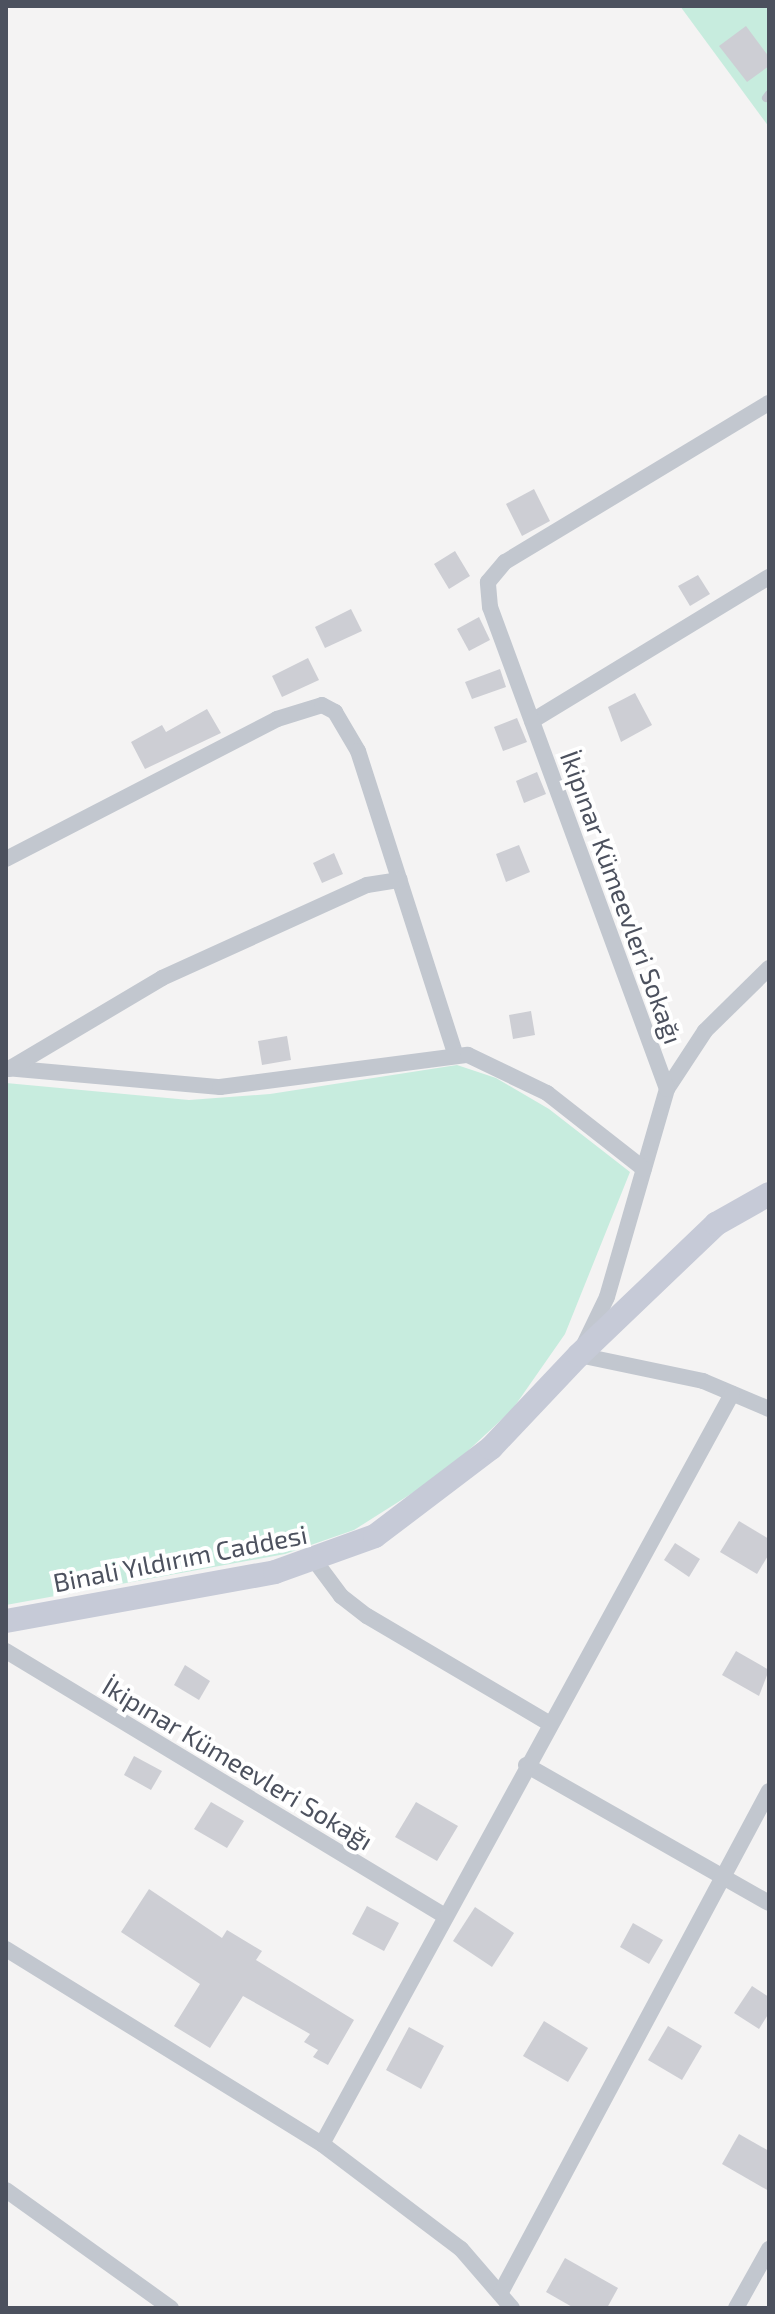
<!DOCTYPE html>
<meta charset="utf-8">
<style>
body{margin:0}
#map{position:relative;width:775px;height:2314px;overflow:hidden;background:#f4f3f3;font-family:"Exo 2",sans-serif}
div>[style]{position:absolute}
.green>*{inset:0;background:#c7ecde}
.building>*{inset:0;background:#cdced4}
.lane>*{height:8px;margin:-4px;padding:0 4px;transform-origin:4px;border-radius:4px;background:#c2c7cf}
.street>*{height:16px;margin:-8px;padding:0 8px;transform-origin:8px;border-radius:8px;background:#c2c7cf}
.secondary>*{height:24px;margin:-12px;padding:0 12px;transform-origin:12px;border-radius:12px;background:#c6cad7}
span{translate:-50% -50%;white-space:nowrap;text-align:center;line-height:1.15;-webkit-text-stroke:8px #fff;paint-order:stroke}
.street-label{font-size:26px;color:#4c515e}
.frame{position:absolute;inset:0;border:8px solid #4c515e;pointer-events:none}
</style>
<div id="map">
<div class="green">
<i style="clip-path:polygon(680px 6px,769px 6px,769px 127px)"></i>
<i style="clip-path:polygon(457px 1065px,496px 1078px,549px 1109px,630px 1172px,565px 1334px,512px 1410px,444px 1473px,354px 1530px,285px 1554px,6px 1605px,6px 1083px,189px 1100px,270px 1094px)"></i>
</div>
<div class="building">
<i style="clip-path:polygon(746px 26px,769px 57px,769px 66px,747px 82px,719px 46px)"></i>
<i style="clip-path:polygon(534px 489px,550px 521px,522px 536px,506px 504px)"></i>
<i style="clip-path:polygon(455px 551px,470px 576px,449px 589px,434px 564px)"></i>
<i style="clip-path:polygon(698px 575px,710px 594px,690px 606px,678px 586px)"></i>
<i style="clip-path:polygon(351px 609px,362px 631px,325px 648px,315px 627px)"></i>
<i style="clip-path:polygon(479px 617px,490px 640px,469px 651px,457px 629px)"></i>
<i style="clip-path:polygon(308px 658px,319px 680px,282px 697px,272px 676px)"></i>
<i style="clip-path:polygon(500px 669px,506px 687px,472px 699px,465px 682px)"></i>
<i style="clip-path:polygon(635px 693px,652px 725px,621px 742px,608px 707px)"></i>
<i style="clip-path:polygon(207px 709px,221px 733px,145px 769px,131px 742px,162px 725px,166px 732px)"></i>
<i style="clip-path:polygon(517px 718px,527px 742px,503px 751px,494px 727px)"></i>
<i style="clip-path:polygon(537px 772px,546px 794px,524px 803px,516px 781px)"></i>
<i style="clip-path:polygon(519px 845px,530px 872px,506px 882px,496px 854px)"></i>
<i style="clip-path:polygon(334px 853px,343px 874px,322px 883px,313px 863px)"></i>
<i style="clip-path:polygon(531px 1011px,535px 1035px,513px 1039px,509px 1015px)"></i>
<i style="clip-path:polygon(287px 1036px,291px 1060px,262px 1065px,258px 1041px)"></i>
<i style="clip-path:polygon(739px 1521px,769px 1539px,769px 1554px,757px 1574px,720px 1552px)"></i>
<i style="clip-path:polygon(675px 1543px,700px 1559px,689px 1577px,664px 1560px)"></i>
<i style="clip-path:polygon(736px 1651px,769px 1670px,759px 1696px,722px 1675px)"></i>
<i style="clip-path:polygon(185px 1665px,210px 1681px,199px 1700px,174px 1685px)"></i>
<i style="clip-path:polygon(134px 1756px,162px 1771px,151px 1790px,124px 1775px)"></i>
<i style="clip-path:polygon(211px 1802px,244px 1821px,227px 1848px,194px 1829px)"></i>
<i style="clip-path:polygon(416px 1802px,458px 1826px,437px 1861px,395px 1837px)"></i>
<i style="clip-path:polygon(149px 1889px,222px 1938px,227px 1930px,262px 1951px,256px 1960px,354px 2020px,328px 2065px,313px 2057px,318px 2050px,304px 2042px,310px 2034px,243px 1996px,210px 2048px,174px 2026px,200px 1984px,121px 1932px)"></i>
<i style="clip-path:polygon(367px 1906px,399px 1923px,384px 1951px,352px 1934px)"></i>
<i style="clip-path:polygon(475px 1907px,514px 1933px,492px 1967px,453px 1941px)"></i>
<i style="clip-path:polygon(633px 1923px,663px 1940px,649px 1964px,620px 1947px)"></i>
<i style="clip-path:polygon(752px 1986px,769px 1997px,769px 2013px,759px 2029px,734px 2013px)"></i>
<i style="clip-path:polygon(544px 2021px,588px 2048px,568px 2082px,523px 2056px)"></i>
<i style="clip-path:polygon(668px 2026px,702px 2046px,682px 2080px,648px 2060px)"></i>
<i style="clip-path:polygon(409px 2027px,444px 2046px,421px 2089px,386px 2070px)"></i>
<i style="clip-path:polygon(739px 2134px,769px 2151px,769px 2191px,722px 2164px)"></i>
<i style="clip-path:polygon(565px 2258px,618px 2288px,607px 2308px,574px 2308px,546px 2292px)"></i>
</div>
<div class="lane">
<i style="left:766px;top:98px;width:5px;rotate:-53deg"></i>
</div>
<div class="street">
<i style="left:532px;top:721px;width:277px;rotate:-31.3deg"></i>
<i style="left:6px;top:859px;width:305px;rotate:-27.3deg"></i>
<i style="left:277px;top:719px;width:47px;rotate:-17.3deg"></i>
<i style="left:322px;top:705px;width:15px;rotate:28deg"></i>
<i style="left:335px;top:712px;width:45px;rotate:59.5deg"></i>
<i style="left:358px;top:751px;width:318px;rotate:72.2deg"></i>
<i style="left:769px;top:968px;width:90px;rotate:135.5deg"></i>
<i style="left:705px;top:1031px;width:69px;rotate:123.2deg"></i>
<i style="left:667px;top:1089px;width:216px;rotate:106.1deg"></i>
<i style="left:607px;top:1297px;width:64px;rotate:115.8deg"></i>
<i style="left:579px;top:1355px;width:127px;rotate:11.8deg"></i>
<i style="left:703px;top:1381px;width:72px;rotate:23deg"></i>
<i style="left:6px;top:1068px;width:215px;rotate:5.1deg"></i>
<i style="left:220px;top:1087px;width:250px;rotate:-7.4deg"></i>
<i style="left:468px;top:1055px;width:88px;rotate:25.7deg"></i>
<i style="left:547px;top:1093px;width:123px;rotate:38.1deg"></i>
<i style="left:9px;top:1069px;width:178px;rotate:-30.7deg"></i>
<i style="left:162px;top:978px;width:225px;rotate:-24.4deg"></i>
<i style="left:367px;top:885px;width:33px;rotate:-9deg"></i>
<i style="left:667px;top:1089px;width:513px;rotate:-110.16deg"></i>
<i style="left:490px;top:607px;width:25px;rotate:-95deg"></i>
<i style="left:488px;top:582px;width:26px;rotate:-50deg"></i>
<i style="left:505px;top:562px;width:308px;rotate:-31.1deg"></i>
<i style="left:315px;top:1561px;width:44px;rotate:53.4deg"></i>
<i style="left:341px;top:1596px;width:33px;rotate:38deg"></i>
<i style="left:367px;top:1616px;width:211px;rotate:30.5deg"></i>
<i style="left:6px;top:1651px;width:513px;rotate:31.12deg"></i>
<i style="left:526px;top:1765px;width:279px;rotate:29.6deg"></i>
<i style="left:6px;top:1949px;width:371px;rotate:31.7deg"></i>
<i style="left:322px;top:2144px;width:174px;rotate:37.1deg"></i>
<i style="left:461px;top:2249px;width:78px;rotate:49.2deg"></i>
<i style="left:322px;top:2144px;width:855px;rotate:-61.34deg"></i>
<i style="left:6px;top:2190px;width:203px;rotate:35.6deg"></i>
<i style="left:501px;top:2292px;width:568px;rotate:-61.86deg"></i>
<i style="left:736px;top:2308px;width:68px;rotate:-60.8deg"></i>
</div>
<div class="secondary">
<i style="left:6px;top:1621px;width:273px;rotate:-10.3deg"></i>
<i style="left:275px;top:1572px;width:106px;rotate:-19.8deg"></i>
<i style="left:375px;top:1536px;width:146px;rotate:-37.2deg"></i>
<i style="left:491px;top:1448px;width:128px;rotate:-46.6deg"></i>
<i style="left:579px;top:1355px;width:190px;rotate:-43.7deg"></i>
<i style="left:716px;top:1224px;width:61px;rotate:-29.5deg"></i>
</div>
<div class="street-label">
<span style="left:622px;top:897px;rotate:70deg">İkipınar Kümeevleri Sokağı</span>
<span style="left:180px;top:1558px;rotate:-11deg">Binali Yıldırım Caddesi</span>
<span style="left:238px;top:1763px;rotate:31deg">İkipınar Kümeevleri Sokağı</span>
</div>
<div class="frame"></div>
</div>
